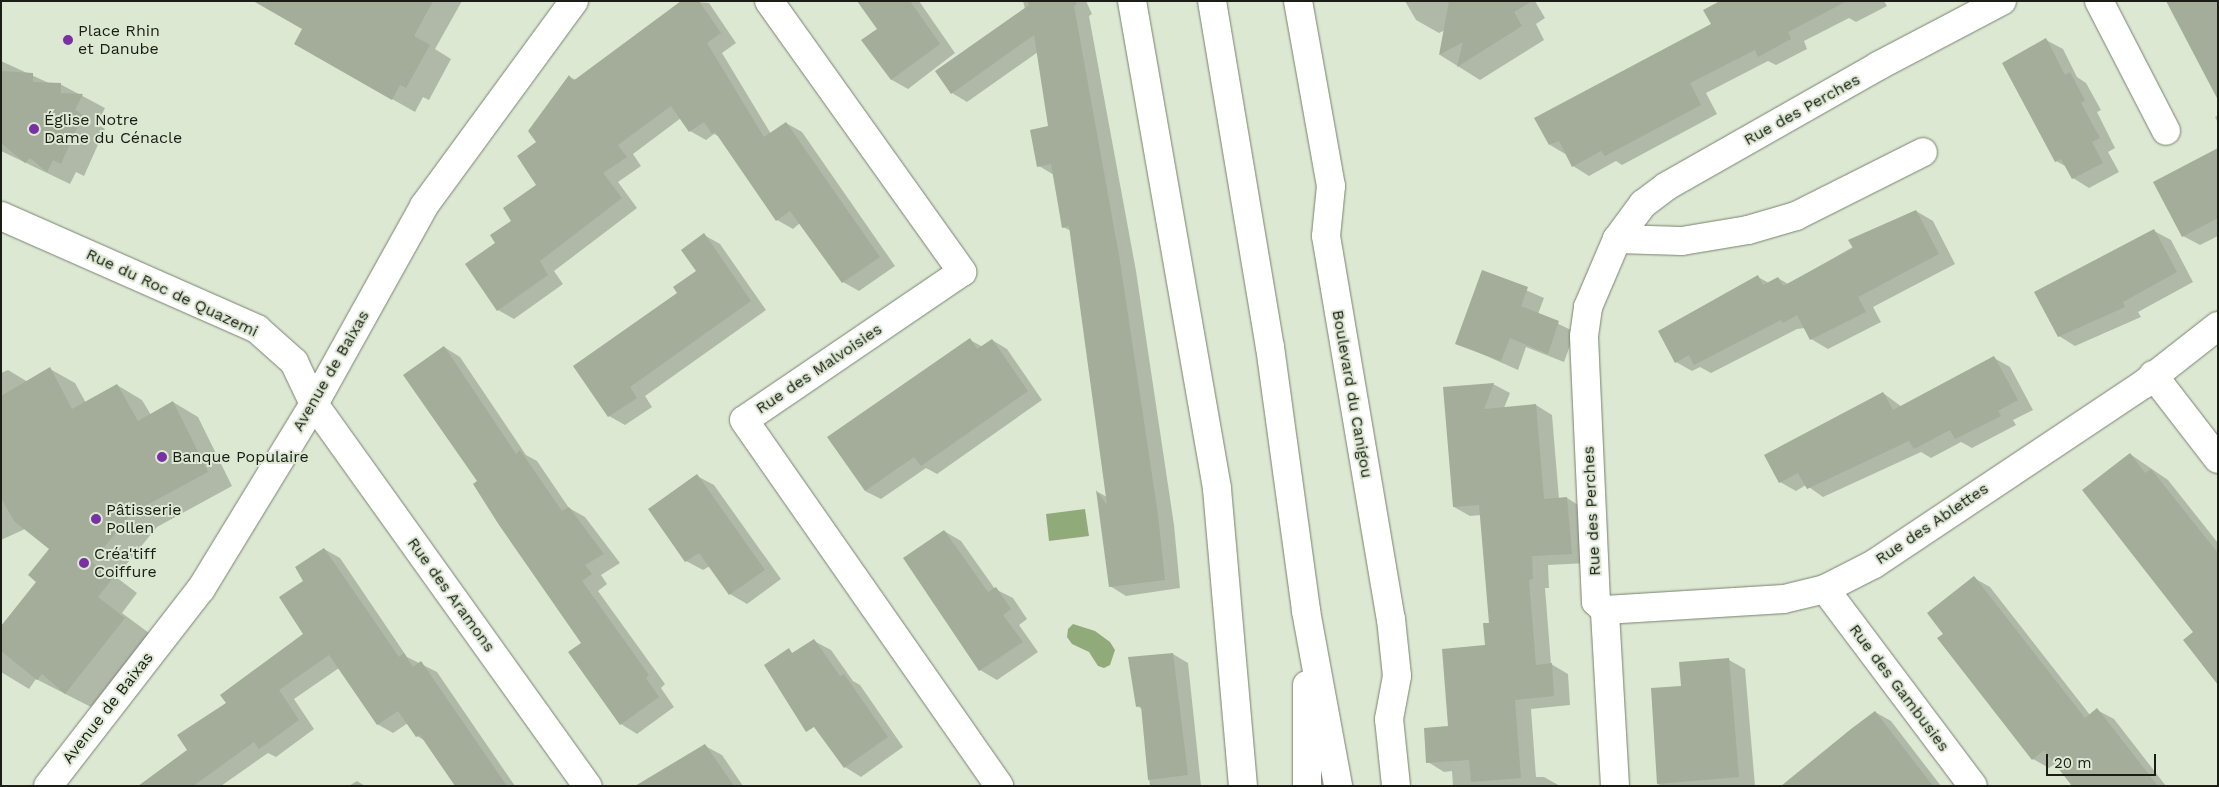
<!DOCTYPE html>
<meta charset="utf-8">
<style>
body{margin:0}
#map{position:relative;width:2219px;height:787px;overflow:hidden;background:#dde8d3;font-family:"Work Sans",sans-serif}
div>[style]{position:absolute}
.water>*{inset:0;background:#91aa79}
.shadow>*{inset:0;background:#0003}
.building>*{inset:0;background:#a3ad99}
.roads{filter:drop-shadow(0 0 1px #78836f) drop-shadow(0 0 1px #78836f)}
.minor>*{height:28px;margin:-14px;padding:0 14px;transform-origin:14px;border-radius:14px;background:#fff}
.dots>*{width:14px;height:14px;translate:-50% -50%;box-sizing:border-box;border:2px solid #dde8d3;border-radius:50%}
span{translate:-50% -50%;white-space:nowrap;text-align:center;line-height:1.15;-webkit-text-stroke:4px #dde8d3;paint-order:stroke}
.poi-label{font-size:16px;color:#1a1e16}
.left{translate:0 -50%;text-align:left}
.street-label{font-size:16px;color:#1a1e16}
.frame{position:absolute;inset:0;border:2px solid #1a1e16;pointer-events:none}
.scale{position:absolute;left:2046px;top:754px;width:110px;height:22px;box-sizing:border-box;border:2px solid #1a1e16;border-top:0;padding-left:6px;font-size:15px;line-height:18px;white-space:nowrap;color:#1a1e16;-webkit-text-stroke:4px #dde8d3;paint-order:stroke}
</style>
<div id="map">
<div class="water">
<i style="clip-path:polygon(1085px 509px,1089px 536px,1049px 541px,1046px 514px)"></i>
<i style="clip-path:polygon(1073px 624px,1095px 631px,1110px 642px,1115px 650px,1110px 665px,1104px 668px,1098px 666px,1089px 652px,1072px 644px,1067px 637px,1068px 629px)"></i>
</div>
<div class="shadow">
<i style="clip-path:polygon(372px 1px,462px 1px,435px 49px,451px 59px,429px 100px,423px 97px,415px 112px,295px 44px,303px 29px)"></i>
<i style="clip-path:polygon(684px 1px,709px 3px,736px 43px,722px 53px,771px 134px,786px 123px,802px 132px,895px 266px,859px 291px,843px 282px,800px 223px,793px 229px,777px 220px,720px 137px,714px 134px,706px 140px,690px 131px,681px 118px,633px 154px,641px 166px,618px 182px,637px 208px,554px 271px,563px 284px,514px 319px,498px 310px,467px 264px,497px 243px,538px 185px,538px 142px,570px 77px,576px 80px)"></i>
<i style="clip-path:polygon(858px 1px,919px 1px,955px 53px,908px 89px,892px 80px,863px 40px,878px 29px)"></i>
<i style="clip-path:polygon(1023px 1px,1086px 1px,1092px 14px,1089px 16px,1136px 271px,1174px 525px,1180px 588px,1126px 596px,1110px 586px,1098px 492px,1107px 497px,1071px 231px,1063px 227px,1054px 175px,1039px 166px,1050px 127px,1038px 52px,967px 102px,952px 93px,1025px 9px)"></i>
<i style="clip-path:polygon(1405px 1px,1535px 1px,1545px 18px,1536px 24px,1544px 40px,1480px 80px,1440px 55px,1445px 30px,1439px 33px,1416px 20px)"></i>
<i style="clip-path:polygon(1723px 1px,1884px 1px,1887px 6px,1856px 22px,1849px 18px,1804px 41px,1807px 49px,1776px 65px,1768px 61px,1706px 93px,1717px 114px,1622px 165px,1616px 161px,1589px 176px,1573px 166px,1567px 155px,1550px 145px,1712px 25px)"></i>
<i style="clip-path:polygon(2046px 40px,2063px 49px,2077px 77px,2086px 83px,2101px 110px,2097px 112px,2115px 148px,2108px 152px,2119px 172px,2089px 188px,2073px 178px,2067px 167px,2056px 161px)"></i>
<i style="clip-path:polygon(1px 61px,51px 84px,60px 84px,105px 108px,97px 124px,105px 129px,84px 176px,76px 172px,70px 184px,1px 151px)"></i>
<i style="clip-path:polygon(2218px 115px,2218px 123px,2215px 117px)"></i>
<i style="clip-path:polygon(2218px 149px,2218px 236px,2200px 245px,2183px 236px)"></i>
<i style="clip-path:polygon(1916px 211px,1933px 221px,1955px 264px,1873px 307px,1881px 322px,1828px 349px,1811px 339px,1805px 328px,1797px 329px,1711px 373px,1700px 367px,1692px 371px,1676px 362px,1758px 277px,1769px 283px,1778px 278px,1788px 284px)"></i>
<i style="clip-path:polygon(2154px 231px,2171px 240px,2193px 282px,2138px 312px,2141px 317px,2075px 346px,2059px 336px)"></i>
<i style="clip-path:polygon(704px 235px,720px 244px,766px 310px,645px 396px,652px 407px,625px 425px,609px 416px,679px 293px,697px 271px)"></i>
<i style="clip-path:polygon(1483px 271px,1544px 298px,1538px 314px,1575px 332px,1564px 362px,1526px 347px,1518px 370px,1457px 343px)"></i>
<i style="clip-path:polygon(970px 340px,983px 347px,992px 340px,1007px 349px,1042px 400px,937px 474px,926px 468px,881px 499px,865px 491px)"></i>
<i style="clip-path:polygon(444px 347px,460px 357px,526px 455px,537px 461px,569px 508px,585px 517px,620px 563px,601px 575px,607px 584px,598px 591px,665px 684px,661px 688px,674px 707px,637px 734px,621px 724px,583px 643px,479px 481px)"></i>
<i style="clip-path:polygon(1994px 358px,2010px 367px,2033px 410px,2013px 420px,2016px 425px,1972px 448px,1961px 442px,1931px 458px,1921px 452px,1823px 497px,1806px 485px,1796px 491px,1780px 482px,1883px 393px,1902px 407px)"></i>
<i style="clip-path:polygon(50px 369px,75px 383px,86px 403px,117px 385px,142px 400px,151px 415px,173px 402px,198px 417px,232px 486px,157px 527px,116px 577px,137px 593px,122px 613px,149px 633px,91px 707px,36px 679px,29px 689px,1px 672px,1px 628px,38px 582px,50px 549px,25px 529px,1px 540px,1px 373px,8px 370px,28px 382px)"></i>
<i style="clip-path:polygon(1493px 384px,1510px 393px,1504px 408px,1536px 405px,1552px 415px,1559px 499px,1567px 498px,1583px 508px,1588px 563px,1548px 565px,1549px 588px,1545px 588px,1551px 664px,1568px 674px,1570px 705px,1531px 709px,1536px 777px,1544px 777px,1560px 786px,1453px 786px,1452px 771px,1444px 772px,1428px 762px,1449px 727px,1487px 646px,1491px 624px,1481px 515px,1470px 516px,1454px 507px,1445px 388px)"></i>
<i style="clip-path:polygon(2130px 454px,2168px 480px,2218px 543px,2218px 683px,2195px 632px)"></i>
<i style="clip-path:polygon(697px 476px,714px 485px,781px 579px,747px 604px,730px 594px,710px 566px,703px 570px,686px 561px)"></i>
<i style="clip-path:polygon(944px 531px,961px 541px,995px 589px,1013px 598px,1027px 619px,1019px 625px,1038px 652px,997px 680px,980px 670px)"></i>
<i style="clip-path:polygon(324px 549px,340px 558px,407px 657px,437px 672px,515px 786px,457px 786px,427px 742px,417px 736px,408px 723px,393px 733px,377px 724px,339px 668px,294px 699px,314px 729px,276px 757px,268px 753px,221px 786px,140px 786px,189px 750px,228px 703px,305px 634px,305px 581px)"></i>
<i style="clip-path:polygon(1974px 578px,1990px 587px,2090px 715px,2097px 710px,2114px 719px,2166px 786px,2074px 786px,2056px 763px,2049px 768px,2033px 759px,1944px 635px)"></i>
<i style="clip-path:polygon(814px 641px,831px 650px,853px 681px,860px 685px,903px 747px,861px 777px,845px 767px)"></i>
<i style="clip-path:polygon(1173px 654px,1188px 663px,1201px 786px,1150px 786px,1142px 709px,1137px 706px)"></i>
<i style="clip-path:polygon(1729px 660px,1745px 669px,1755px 786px,1662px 786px,1658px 784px,1682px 687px)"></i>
<i style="clip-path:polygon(1875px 712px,1891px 721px,1941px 786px,1817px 786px)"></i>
<i style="clip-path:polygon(705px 746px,722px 755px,743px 786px,677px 786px)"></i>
<i style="clip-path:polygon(357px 781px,365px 786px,349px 786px)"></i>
</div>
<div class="building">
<i style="clip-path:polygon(253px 1px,433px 1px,414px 36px,430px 45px,406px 88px,400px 85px,392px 100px,294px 44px,302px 29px)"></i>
<i style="clip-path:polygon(681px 1px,699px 1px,721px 33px,707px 43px,764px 137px,786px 122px,880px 257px,842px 283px,790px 211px,776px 221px,715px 132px,712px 134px,704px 122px,689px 132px,671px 106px,618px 145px,627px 157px,603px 173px,622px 198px,540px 261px,548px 275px,497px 311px,465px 264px,495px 243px,490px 235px,511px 221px,503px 208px,536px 185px,517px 156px,536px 142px,528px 131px,569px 75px,573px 81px)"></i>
<i style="clip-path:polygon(857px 1px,910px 1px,940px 44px,891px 80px,861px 40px,877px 29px)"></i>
<i style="clip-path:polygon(1028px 1px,1075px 1px,1077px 4px,1074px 6px,1120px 261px,1158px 515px,1165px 580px,1109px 587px,1096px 490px,1107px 505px,1069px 226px,1062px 228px,1051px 164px,1037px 167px,1030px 130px,1048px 126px,1034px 35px,951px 94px,935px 71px,1029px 5px)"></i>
<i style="clip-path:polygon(1449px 1px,1532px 1px,1514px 12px,1522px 26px,1457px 67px,1463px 42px,1439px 55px)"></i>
<i style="clip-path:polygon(1720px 1px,1847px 1px,1788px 32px,1791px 39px,1758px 57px,1755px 50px,1690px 83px,1701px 105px,1605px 156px,1601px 151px,1572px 167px,1559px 141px,1549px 145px,1534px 118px,1711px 24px,1703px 10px)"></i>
<i style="clip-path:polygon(2166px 1px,2218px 1px,2218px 100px)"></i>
<i style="clip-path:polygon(2046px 38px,2065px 75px,2070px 72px,2085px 100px,2081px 103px,2100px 138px,2092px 142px,2103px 163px,2072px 179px,2061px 159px,2055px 162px,2002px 63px)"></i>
<i style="clip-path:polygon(1px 71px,33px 73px,33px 82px,61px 83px,61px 93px,83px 94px,75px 110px,83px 115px,61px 164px,53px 160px,47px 172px,30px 158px,25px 163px,1px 143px)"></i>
<i style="clip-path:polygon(2218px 148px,2218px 218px,2182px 237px,2153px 182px)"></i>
<i style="clip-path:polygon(1916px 210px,1939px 254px,1858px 297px,1866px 312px,1810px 340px,1797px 315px,1783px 323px,1781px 320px,1694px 365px,1689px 355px,1675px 363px,1658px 331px,1758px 275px,1763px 285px,1778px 277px,1783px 286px,1853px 248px,1848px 240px)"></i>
<i style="clip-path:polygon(2154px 229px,2177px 272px,2123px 302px,2125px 307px,2058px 337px,2034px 292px)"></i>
<i style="clip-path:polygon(704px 233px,751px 301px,630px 387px,637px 398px,608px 417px,573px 366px,677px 293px,673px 287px,696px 271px,681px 250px)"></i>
<i style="clip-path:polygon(1482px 270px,1528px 287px,1521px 306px,1559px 321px,1548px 354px,1510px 338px,1501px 361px,1455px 344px)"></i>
<i style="clip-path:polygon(970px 338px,977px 349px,992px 339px,1028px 391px,921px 466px,914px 457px,865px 491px,827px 437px)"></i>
<i style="clip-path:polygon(444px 346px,516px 454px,520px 450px,562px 511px,569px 507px,604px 554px,585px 565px,592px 574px,582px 581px,649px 675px,646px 678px,659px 697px,620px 725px,568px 652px,581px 643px,499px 525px,473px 484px,477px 481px,403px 375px)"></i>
<i style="clip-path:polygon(1994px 356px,2018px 400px,1998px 411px,2001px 416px,1955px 439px,1950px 430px,1914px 449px,1909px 441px,1807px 489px,1798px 473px,1779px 483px,1764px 455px,1883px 392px,1893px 410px)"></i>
<i style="clip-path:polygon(50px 367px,72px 409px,117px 384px,138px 421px,173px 401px,208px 472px,132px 513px,92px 562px,113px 578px,98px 597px,125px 618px,65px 694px,42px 674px,37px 680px,1px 651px,1px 626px,36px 582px,28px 575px,49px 549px,14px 521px,1px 498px,1px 396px)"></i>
<i style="clip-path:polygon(1494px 383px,1484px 409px,1536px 404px,1544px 499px,1567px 497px,1572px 554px,1532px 556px,1533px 579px,1529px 580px,1536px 665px,1552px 663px,1554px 696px,1515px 700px,1521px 778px,1471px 782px,1469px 760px,1426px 763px,1424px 728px,1448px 726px,1442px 649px,1485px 645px,1483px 623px,1489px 623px,1479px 505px,1453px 507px,1443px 387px)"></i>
<i style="clip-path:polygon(2130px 453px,2145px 473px,2151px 469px,2218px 553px,2218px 685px,2183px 640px,2193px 632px,2082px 490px)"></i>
<i style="clip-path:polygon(697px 474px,765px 570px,729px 595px,699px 553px,685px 562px,648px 509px)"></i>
<i style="clip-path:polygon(944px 530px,988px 592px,996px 587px,1011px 609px,1003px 615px,1023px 642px,979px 671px,903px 558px)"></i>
<i style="clip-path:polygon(324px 548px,399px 657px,404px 653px,413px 667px,421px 661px,507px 786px,455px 786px,420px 735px,416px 737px,398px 711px,377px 725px,329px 655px,279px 690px,299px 720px,259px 749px,254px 742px,193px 786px,138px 786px,187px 750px,177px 735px,226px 703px,220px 695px,303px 634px,279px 597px,303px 581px,295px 567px)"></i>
<i style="clip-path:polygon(1974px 576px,2085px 718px,2097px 708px,2158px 786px,2072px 786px,2044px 750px,2032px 760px,1937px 638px,1943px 634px,1927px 613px)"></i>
<i style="clip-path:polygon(814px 639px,840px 676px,844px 674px,888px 737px,844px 768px,814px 727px,806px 732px,764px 665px,789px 648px,792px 653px)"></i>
<i style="clip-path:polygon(1173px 653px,1188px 775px,1148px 780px,1141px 706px,1136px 707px,1128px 657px)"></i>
<i style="clip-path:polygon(1729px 658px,1739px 777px,1657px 784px,1651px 688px,1681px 686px,1679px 662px)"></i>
<i style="clip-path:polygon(1875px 711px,1933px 786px,1781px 786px,1851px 729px)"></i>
<i style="clip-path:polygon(705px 744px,734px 786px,635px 786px)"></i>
</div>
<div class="roads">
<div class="minor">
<i style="left:769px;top:1px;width:333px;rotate:54.5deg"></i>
<i style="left:962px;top:272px;width:263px;rotate:145.8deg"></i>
<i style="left:744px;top:420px;width:446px;rotate:55.1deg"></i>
<i style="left:1132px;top:1px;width:495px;rotate:80.1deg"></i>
<i style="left:1217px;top:489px;width:298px;rotate:85deg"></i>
<i style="left:1212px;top:1px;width:351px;rotate:80.5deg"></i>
<i style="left:1270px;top:347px;width:266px;rotate:82.2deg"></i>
<i style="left:1306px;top:611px;width:178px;rotate:79.6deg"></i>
<i style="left:1298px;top:1px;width:188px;rotate:79.9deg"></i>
<i style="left:1331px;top:186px;width:50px;rotate:95.7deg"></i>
<i style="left:1326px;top:236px;width:388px;rotate:80.4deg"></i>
<i style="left:1391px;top:619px;width:57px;rotate:84deg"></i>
<i style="left:1397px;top:676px;width:44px;rotate:100.5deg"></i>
<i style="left:1389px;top:719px;width:67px;rotate:84deg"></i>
<i style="left:2099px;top:1px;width:146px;rotate:62.7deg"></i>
<i style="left:1px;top:216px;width:280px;rotate:23.8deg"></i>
<i style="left:257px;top:329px;width:50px;rotate:41.7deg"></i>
<i style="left:294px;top:362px;width:47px;rotate:64.5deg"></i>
<i style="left:314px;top:404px;width:470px;rotate:54.4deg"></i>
<i style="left:1617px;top:239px;width:65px;rotate:1.8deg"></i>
<i style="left:1682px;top:241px;width:67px;rotate:-9.5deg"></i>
<i style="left:1748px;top:230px;width:50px;rotate:-16.3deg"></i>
<i style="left:1796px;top:216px;width:142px;rotate:-26.7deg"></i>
<i style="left:2153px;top:375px;width:106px;rotate:52.3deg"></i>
<i style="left:1825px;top:589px;width:246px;rotate:53.1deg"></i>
<i style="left:1605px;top:610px;width:179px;rotate:-3.5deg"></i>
<i style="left:1784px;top:599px;width:42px;rotate:-13.7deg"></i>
<i style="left:1825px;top:589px;width:55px;rotate:-27deg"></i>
<i style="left:1874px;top:564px;width:324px;rotate:-33.7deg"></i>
<i style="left:2144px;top:384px;width:94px;rotate:-38.1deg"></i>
<i style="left:1307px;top:685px;width:101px;rotate:90deg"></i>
<i style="left:48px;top:786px;width:249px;rotate:-52.2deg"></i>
<i style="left:201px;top:589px;width:217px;rotate:-58.6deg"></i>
<i style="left:314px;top:404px;width:227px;rotate:-60.9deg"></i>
<i style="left:424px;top:206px;width:254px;rotate:-53.8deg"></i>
<i style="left:1615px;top:786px;width:176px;rotate:-93.3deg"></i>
<i style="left:1605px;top:610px;width:12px;rotate:-138deg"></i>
<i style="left:1596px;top:602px;width:266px;rotate:-92.6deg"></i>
<i style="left:1584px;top:336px;width:29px;rotate:-82deg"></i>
<i style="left:1588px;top:307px;width:74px;rotate:-66.9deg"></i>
<i style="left:1617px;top:239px;width:44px;rotate:-53.4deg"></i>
<i style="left:1643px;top:204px;width:30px;rotate:-37deg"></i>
<i style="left:1667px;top:186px;width:243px;rotate:-29.6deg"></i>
<i style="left:1878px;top:66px;width:140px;rotate:-27.7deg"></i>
</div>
</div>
<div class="dots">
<i style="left:68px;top:40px;background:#7930a3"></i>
<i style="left:34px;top:129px;background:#7930a3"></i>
<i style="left:162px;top:457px;background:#7930a3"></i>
<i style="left:96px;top:519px;background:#7930a3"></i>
<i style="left:84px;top:563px;background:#7930a3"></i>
</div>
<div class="poi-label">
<span class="left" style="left:78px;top:40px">Place Rhin<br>et Danube</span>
<span class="left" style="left:44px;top:129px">Église Notre<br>Dame du Cénacle</span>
<span class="left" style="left:172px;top:457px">Banque Populaire</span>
<span class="left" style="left:106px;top:519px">Pâtisserie<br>Pollen</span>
<span class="left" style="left:94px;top:563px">Créa'tiff<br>Coiffure</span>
</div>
<div class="street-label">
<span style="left:1802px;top:110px;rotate:-29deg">Rue des Perches</span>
<span style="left:172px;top:293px;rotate:25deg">Rue du Roc de Quazemi</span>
<span style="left:819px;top:369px;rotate:-34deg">Rue des Malvoisies</span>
<span style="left:331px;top:371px;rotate:-60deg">Avenue de Baixas</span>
<span style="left:1352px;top:394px;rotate:80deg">Boulevard du Canigou</span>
<span style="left:1592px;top:511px;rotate:-93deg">Rue des Perches</span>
<span style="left:1932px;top:524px;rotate:-34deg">Rue des Ablettes</span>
<span style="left:451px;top:595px;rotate:54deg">Rue des Aramons</span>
<span style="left:1899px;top:688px;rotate:53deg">Rue des Gambusies</span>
<span style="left:108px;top:708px;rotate:-52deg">Avenue de Baixas</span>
</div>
<div class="frame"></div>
<div class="scale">20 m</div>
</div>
